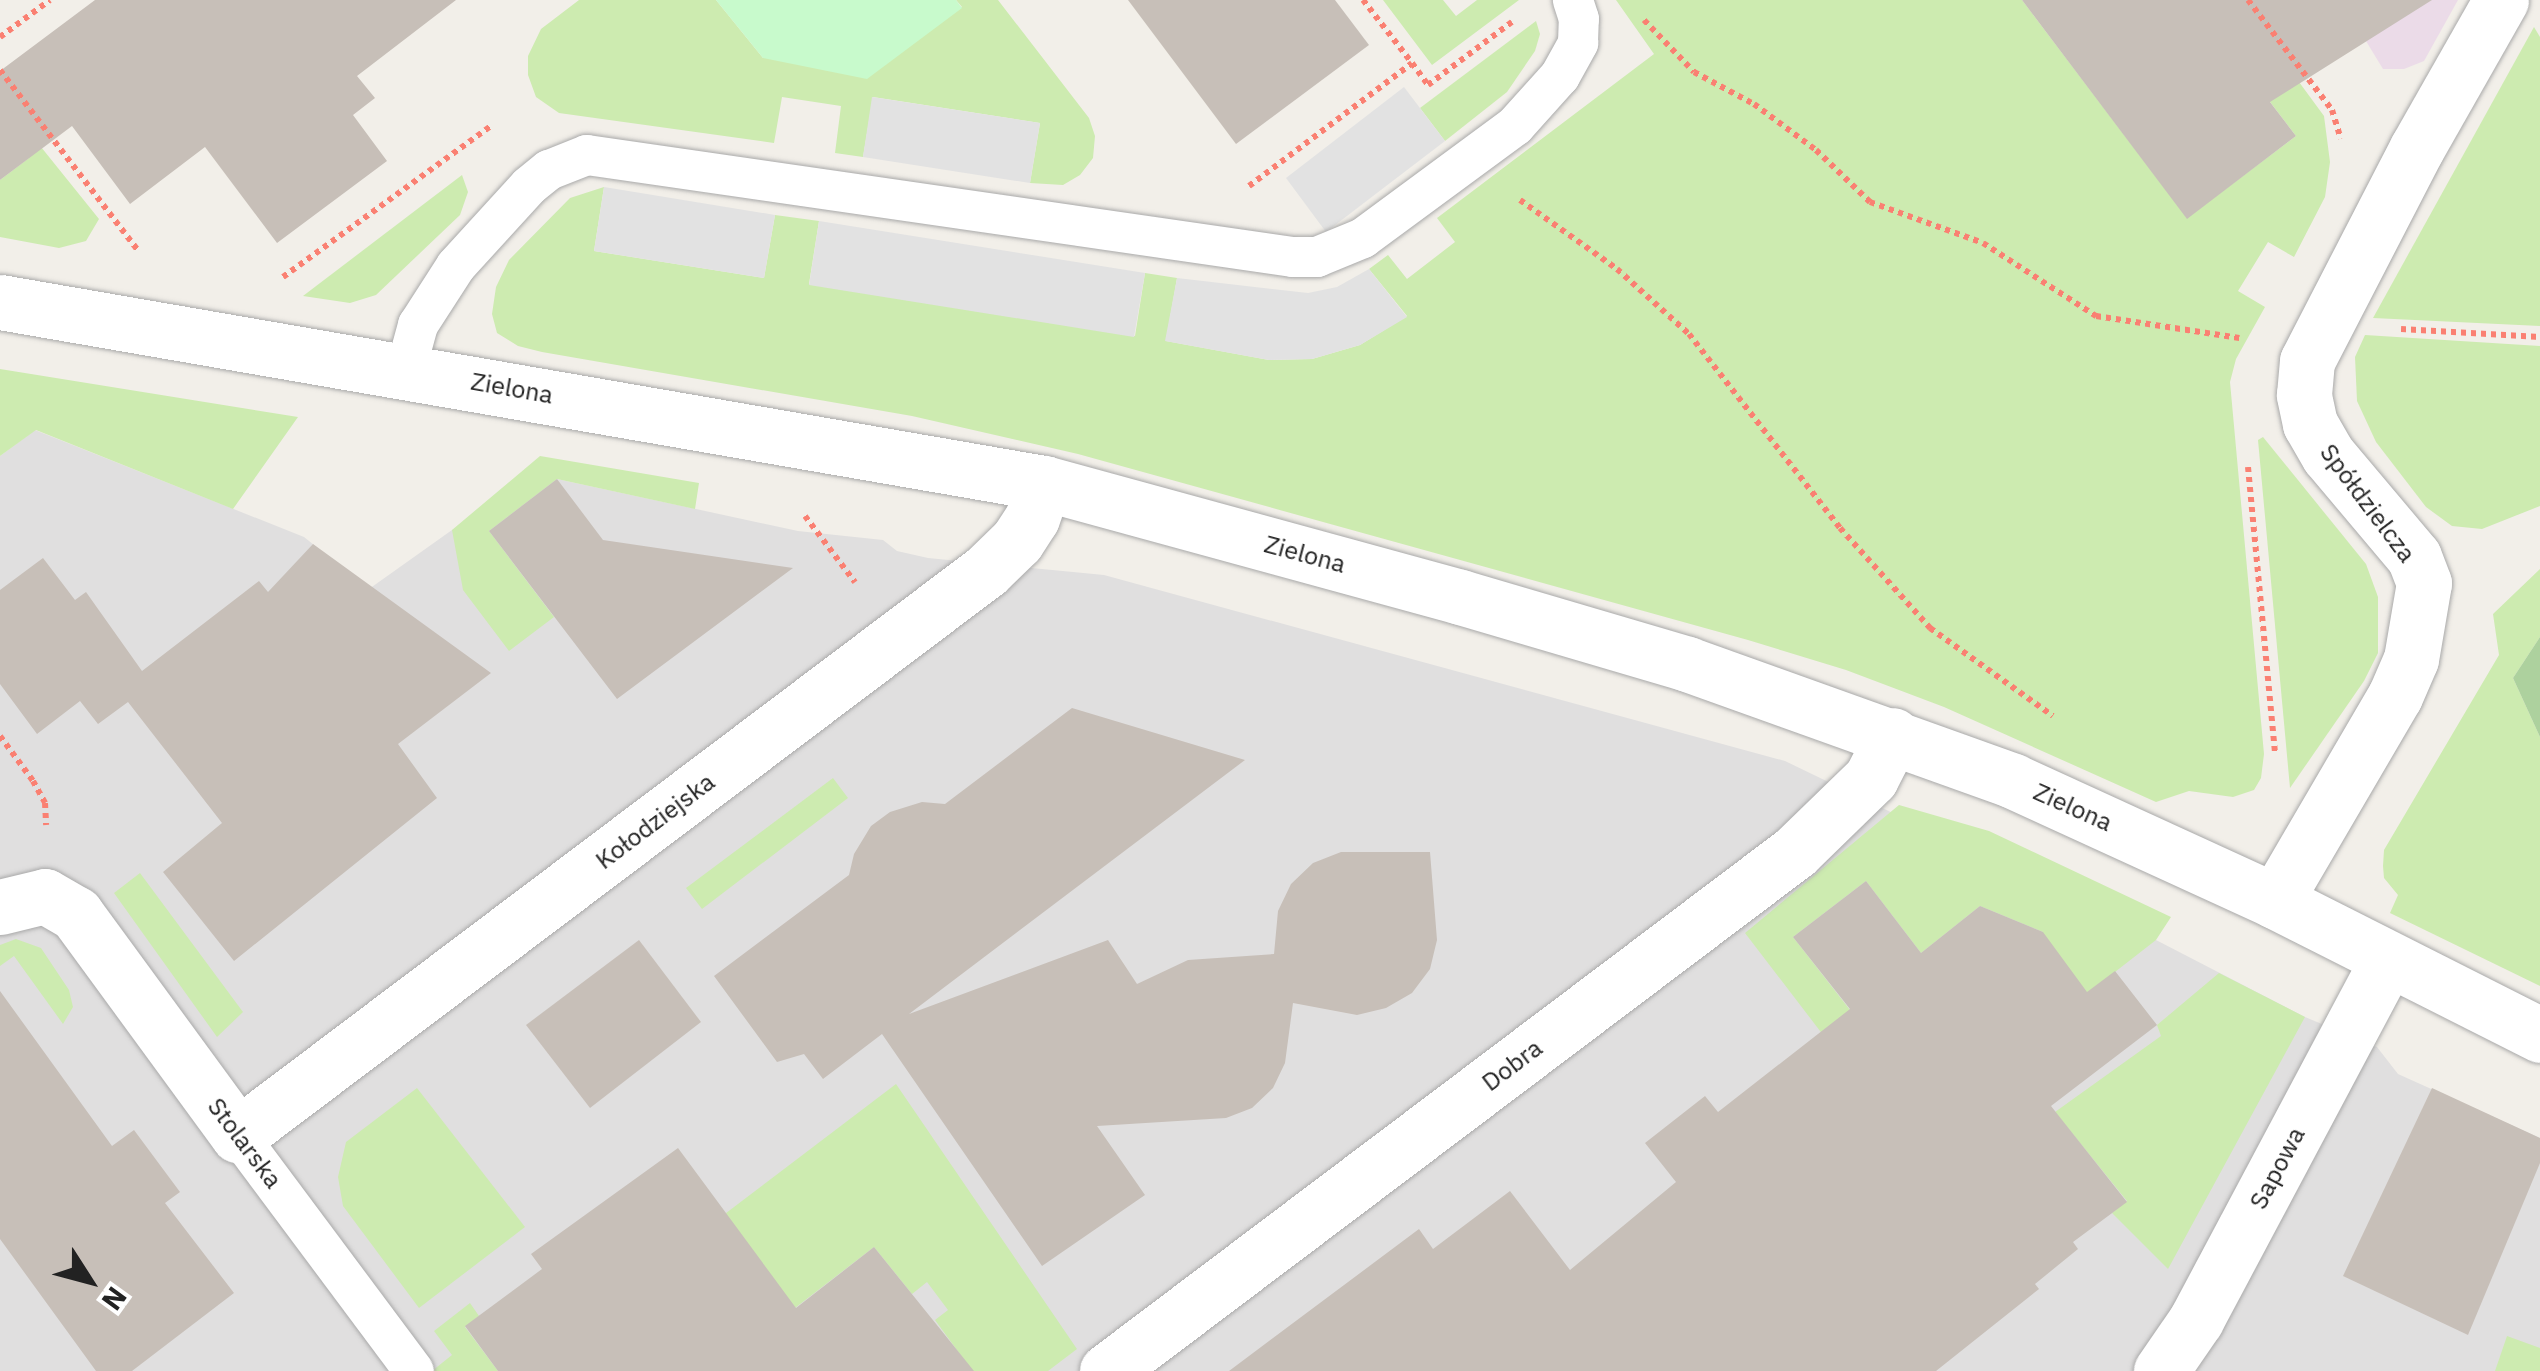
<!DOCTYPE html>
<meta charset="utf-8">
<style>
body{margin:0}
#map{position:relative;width:2540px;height:1371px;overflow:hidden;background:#f2efe9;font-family:"IBM Plex Sans",sans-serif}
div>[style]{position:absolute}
.residential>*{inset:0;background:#e0dfdf}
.industrial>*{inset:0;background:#ebdbe8}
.grass>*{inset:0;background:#cdebb0}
.forest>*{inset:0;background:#add19e}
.park>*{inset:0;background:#c8facc}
.parking>*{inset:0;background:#e2e2e2}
.building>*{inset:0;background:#c7bfb8}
.path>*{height:6px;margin-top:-3px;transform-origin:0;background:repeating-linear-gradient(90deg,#fa8072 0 5px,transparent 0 10px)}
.roads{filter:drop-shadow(0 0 2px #a9a9a9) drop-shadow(0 0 2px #a9a9a9)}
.lane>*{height:40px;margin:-20px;padding:0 20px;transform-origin:20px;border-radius:20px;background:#fff}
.street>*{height:55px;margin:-27.5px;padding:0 27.5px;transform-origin:27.5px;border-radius:27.5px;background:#fff}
span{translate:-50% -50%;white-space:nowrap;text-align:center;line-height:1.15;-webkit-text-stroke:10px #fff;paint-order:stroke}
.street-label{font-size:25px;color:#222}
.north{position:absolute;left:40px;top:1231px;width:100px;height:100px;-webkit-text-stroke:8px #fff;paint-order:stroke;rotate:126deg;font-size:28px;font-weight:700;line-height:40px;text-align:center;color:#222}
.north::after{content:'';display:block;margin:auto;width:35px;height:45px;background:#222;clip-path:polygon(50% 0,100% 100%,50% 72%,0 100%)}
</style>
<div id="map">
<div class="residential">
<i style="clip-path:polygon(35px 430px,304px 537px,369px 589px,452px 530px,557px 479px,798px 531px,883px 540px,897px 551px,928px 558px,1104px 575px,1785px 761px,2156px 940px,2305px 1017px,2377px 1047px,2398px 1074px,2540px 1138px,2540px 1371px,0 1371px,0 456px)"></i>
</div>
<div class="industrial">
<i style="clip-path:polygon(2341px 0,2458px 0,2424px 61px,2404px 69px,2383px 69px)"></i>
</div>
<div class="grass">
<i style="clip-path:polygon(579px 0,716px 0,763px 58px,962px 7px,956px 0,998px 0,1089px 118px,1095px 136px,1093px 158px,1080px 175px,1063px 185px,1030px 183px,1040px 123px,873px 97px,863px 157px,835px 153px,841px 106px,782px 97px,774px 143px,559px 113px,536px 97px,528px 75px,528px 56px,541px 29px)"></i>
<i style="clip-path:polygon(1383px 0,1443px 0,1456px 16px,1477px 0,1519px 0,1432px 65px)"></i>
<i style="clip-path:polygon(1616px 0,2022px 0,2187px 218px,2296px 136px,2232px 52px,2261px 30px,2324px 116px,2330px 162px,2325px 197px,2294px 257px,2268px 242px,2238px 291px,2265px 307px,2236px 359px,2230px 382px,2264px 754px,2261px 778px,2254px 790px,2233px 797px,2189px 791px,2156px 802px,1944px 707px,1846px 670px,1748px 640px,1078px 454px,912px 416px,542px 352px,518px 346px,497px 333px,492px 314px,496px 287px,509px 260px,570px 198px,604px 187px,594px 251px,764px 278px,775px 215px,819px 221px,809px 284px,1135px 336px,1145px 273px,1177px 278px,1166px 341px,1269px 360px,1312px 359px,1360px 345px,1407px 316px,1369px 269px,1388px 255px,1407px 279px,1455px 242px,1437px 218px,1654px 54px)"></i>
<i style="clip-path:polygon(1536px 21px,1540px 34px,1535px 51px,1507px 92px,1445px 141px,1420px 108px)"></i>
<i style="clip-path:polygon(2534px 27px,2540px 37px,2540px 326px,2373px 318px)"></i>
<i style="clip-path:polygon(0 96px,99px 219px,86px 241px,59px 248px,0 237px,0 180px,29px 158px)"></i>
<i style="clip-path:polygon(462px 175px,468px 192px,460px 215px,376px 295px,350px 303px,303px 296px)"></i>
<i style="clip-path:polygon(2365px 335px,2540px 346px,2540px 506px,2482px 529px,2452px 526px,2426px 507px,2376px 442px,2357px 401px,2355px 357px)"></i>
<i style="clip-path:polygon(0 369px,298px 417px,233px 509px,36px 430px,0 456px)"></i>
<i style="clip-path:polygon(2263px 437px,2366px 564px,2378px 597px,2378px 653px,2364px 681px,2290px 788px,2258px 440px)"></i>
<i style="clip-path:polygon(540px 456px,699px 483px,695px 509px,557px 479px,489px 531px,554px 617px,509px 651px,463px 590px,452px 530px)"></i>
<i style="clip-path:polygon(2540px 569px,2540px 637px,2513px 678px,2540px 737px,2540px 986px,2390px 913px,2398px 895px,2384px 878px,2383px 866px,2384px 850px,2499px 655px,2493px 614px)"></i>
<i style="clip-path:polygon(833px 778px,848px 798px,702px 909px,686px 888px)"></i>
<i style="clip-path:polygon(evenodd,1899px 805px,1989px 831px,2171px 917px,2156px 940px,1902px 1138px,1745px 933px,1899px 805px,1866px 881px,1921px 953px,1980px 906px,2043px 932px,1893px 1065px,1793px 937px,1866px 881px)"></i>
<i style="clip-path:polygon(140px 873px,243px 1012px,217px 1037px,114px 893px)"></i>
<i style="clip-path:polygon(16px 939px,41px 948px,69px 990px,73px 1007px,63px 1024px,14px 956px,0 966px,0 945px)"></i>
<i style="clip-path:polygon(2219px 973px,2305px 1017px,2168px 1269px,2112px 1213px,2127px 1201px,2055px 1112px,2161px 1036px,2157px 1025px)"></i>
<i style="clip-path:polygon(896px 1084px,1077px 1349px,1048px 1371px,944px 1371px,962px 1357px,935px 1320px,948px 1310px,927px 1282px,912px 1294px,874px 1247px,747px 1345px,647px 1273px)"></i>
<i style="clip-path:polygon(417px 1088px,525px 1227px,419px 1308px,343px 1206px,338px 1177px,346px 1142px)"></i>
<i style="clip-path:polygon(470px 1303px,479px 1316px,465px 1327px,498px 1371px,432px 1371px,452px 1355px,434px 1331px)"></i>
<i style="clip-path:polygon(2507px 1336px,2540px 1348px,2540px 1371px,2495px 1371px)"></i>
</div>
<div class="forest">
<i style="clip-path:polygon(2540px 637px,2540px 737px,2513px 678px)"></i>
</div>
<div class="park">
<i style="clip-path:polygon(716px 0,956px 0,962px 8px,867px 79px,763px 58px)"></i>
</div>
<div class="parking">
<i style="clip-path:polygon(1404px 87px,1445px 141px,1326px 232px,1286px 178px)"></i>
<i style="clip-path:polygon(872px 97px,1040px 123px,1030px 183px,863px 157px)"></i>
<i style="clip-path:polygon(604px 187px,775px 215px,764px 278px,594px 251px)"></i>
<i style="clip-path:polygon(819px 221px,1145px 273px,1134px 337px,809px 285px)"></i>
<i style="clip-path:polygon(1369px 269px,1407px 317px,1360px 345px,1312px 359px,1269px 360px,1165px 341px,1177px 278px,1308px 293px,1337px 287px)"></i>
</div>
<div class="building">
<i style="clip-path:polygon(95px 0,456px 0,357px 76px,375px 98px,353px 115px,387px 161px,277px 243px,205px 147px,130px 204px,72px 126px,0 180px,0 71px)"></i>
<i style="clip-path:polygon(1128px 0,1335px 0,1369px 45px,1236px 144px)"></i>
<i style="clip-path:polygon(2022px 0,2432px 0,2270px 102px,2296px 136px,2187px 219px)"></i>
<i style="clip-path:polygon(557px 479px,603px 540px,793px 568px,617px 699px,489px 531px)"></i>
<i style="clip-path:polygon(313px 544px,491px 673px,398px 744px,437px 798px,234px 961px,163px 872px,222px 823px,128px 702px,98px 724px,80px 701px,37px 734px,0 684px,0 590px,43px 558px,75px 600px,86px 592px,142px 671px,259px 581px,268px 592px)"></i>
<i style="clip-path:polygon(1072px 708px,1245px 760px,909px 1014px,1108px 940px,1137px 984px,1188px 960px,1274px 954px,1278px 911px,1291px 884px,1313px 863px,1341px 852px,1430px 852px,1437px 940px,1430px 969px,1412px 993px,1386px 1008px,1357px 1015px,1293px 1003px,1285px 1063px,1273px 1088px,1252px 1108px,1226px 1118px,1097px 1126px,1145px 1195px,1042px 1266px,882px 1034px,823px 1079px,804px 1054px,777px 1062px,714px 976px,849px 875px,854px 854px,871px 826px,890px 812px,922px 802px,945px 804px)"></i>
<i style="clip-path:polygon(1866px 881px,1921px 953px,1980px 906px,2043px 932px,2087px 992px,2115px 971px,2157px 1025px,2051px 1106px,2127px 1202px,2073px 1242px,2078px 1249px,2035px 1284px,2039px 1289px,1936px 1371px,1229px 1371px,1419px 1229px,1433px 1249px,1510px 1191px,1570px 1270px,1676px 1182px,1645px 1143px,1705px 1096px,1718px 1112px,1850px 1009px,1793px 937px)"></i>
<i style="clip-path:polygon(639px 940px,701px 1022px,590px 1108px,526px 1025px)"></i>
<i style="clip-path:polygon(0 991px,112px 1146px,134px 1130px,180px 1192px,165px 1203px,234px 1293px,132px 1371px,96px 1371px,0 1239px)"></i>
<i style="clip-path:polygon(2432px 1088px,2540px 1138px,2540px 1163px,2468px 1335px,2343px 1276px)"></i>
<i style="clip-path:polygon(678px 1148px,796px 1308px,874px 1247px,974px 1371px,498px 1371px,465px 1326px,542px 1269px,531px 1254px)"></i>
</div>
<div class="path">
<i style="left:1363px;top:0;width:80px;rotate:52.1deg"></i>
<i style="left:2248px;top:0;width:138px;rotate:52.6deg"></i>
<i style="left:2332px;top:110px;width:30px;rotate:73deg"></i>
<i style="left:1644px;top:20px;width:72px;rotate:46.1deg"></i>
<i style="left:1694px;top:72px;width:68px;rotate:28.1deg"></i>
<i style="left:1754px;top:104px;width:77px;rotate:36.6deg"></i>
<i style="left:1816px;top:150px;width:75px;rotate:43.9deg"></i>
<i style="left:1870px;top:202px;width:120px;rotate:19.9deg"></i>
<i style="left:1983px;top:243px;width:135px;rotate:32.9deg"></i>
<i style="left:2096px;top:316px;width:145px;rotate:8.7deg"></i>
<i style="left:0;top:37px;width:62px;rotate:-36.5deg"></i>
<i style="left:0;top:70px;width:229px;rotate:52.6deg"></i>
<i style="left:1249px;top:186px;width:204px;rotate:-37deg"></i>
<i style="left:1412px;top:63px;width:27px;rotate:54deg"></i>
<i style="left:1428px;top:85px;width:105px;rotate:-36.9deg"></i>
<i style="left:1520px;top:200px;width:119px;rotate:35.4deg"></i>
<i style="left:1617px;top:269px;width:97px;rotate:42.1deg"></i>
<i style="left:1689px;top:334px;width:246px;rotate:52.1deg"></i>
<i style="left:1840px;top:528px;width:135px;rotate:48deg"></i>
<i style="left:1930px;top:628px;width:151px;rotate:35.6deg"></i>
<i style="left:283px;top:277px;width:258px;rotate:-36deg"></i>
<i style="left:2401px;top:329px;width:139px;rotate:3.3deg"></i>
<i style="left:2248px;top:467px;width:288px;rotate:84.6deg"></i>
<i style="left:805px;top:516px;width:83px;rotate:52.9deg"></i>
<i style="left:0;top:736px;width:56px;rotate:53.7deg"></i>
<i style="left:33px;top:781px;width:25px;rotate:61deg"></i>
<i style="left:45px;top:803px;width:22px;rotate:87deg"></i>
</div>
<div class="roads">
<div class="lane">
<i style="left:406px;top:369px;width:46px;rotate:-74.7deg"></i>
<i style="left:418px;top:325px;width:70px;rotate:-57.2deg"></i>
<i style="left:456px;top:266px;width:108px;rotate:-47.6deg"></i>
<i style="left:529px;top:186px;width:26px;rotate:-39deg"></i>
<i style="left:549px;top:170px;width:41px;rotate:-21.5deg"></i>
<i style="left:587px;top:155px;width:713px;rotate:8.22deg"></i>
<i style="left:1293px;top:257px;width:24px"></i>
<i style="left:1317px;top:257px;width:50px;rotate:-22.4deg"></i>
<i style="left:1363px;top:238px;width:189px;rotate:-36.4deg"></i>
<i style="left:1515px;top:126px;width:67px;rotate:-48deg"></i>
<i style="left:1560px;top:76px;width:38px;rotate:-61deg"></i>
<i style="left:1578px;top:43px;width:24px;rotate:-88deg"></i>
<i style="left:1579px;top:19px;width:20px;rotate:-108deg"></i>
<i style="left:238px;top:1135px;width:294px;rotate:53.3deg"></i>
</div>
<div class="street">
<i style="left:0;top:302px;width:1060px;rotate:9.84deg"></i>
<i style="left:1044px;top:483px;width:431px;rotate:15.3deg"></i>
<i style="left:1460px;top:597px;width:237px;rotate:16.4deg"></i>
<i style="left:1687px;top:664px;width:346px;rotate:19.7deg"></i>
<i style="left:2013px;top:781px;width:288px;rotate:24.6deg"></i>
<i style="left:2275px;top:901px;width:297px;rotate:26.8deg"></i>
<i style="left:2275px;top:901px;width:238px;rotate:-59.7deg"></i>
<i style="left:2395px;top:696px;width:40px;rotate:-66.6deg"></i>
<i style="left:2411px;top:659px;width:77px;rotate:-80.3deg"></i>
<i style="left:2424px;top:583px;width:28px;rotate:-111deg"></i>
<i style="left:2414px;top:557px;width:133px;rotate:-130.1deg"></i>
<i style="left:2328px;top:455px;width:36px;rotate:-120deg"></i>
<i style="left:2310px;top:424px;width:30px;rotate:-102deg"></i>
<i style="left:2304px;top:395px;width:34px;rotate:-85deg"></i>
<i style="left:2307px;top:361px;width:240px;rotate:-62.7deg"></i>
<i style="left:2417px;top:148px;width:170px;rotate:-60.4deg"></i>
<i style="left:0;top:907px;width:46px;rotate:-13.7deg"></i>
<i style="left:45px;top:896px;width:36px;rotate:30deg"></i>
<i style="left:76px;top:914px;width:274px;rotate:53.8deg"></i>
<i style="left:238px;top:1135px;width:937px;rotate:-37.02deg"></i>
<i style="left:986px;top:571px;width:43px;rotate:-44.1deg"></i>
<i style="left:1017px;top:541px;width:27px;rotate:-57deg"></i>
<i style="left:1032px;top:518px;width:37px;rotate:-71deg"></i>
<i style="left:1107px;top:1371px;width:862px;rotate:-37.03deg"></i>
<i style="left:1795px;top:852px;width:106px;rotate:-44.2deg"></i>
<i style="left:1871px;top:778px;width:48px;rotate:-62.9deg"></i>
<i style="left:2161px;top:1371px;width:62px;rotate:-55.5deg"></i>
<i style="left:2196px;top:1320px;width:407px;rotate:-62deg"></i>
</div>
</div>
<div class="street-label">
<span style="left:512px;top:388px;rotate:10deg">Zielona</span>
<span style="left:2368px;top:503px;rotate:53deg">Spółdzielcza</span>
<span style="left:1305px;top:554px;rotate:15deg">Zielona</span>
<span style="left:2073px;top:807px;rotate:24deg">Zielona</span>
<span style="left:655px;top:821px;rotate:-37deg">Kołodziejska</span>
<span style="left:1512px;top:1065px;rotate:-37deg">Dobra</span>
<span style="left:245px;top:1143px;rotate:53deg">Stolarska</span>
<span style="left:2277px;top:1168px;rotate:-62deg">Sapowa</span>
</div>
<div class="north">N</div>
</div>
